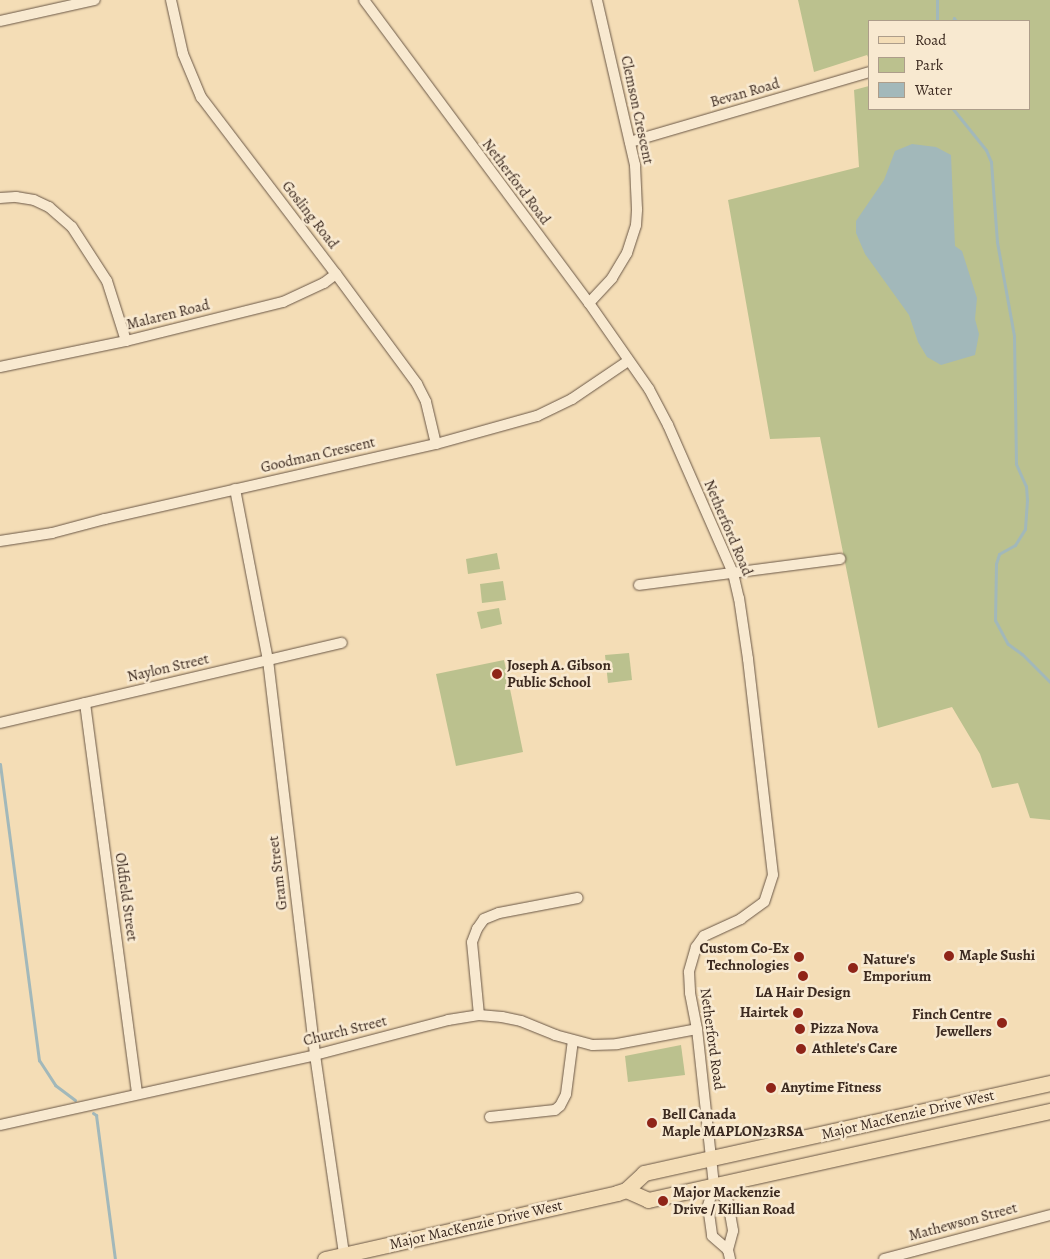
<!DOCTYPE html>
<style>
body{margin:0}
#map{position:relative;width:1050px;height:1259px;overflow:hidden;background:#f4ddb6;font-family:Alegreya,serif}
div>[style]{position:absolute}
.green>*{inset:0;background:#bbc18e}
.water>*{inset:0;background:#a2b8ba}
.stream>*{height:3px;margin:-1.5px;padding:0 1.5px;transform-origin:1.5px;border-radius:1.5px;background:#a2b8ba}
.roads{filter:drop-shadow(0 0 1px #6a5746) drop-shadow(0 0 1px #6a5746)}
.street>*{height:10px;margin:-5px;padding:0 5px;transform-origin:5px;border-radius:5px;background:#f8e9d0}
.primary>*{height:15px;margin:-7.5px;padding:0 7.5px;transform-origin:7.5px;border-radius:7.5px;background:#f4ddb6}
.dots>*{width:14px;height:14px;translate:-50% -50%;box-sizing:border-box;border:2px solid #f8e9d0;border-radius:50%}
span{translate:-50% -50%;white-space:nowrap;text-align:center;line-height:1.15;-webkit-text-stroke:5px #f8e9d0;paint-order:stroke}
.street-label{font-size:15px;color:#3c2a20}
.poi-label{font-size:15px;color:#3c2a20;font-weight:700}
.left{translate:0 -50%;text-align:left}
.right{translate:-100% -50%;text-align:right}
.legend{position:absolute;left:868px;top:20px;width:162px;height:90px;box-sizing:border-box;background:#f8e9d0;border:1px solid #ad9d8a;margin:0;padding:6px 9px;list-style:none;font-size:15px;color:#3c2a20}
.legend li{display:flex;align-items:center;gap:10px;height:25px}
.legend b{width:25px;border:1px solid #ad9d8a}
</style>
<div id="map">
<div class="green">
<i style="clip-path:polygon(798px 0,1050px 0,1050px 820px,1030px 818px,1018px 783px,992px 788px,980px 754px,952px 707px,878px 728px,820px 437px,770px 439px,728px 200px,859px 167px,854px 90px,869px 86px,869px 109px,1029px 109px,1029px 21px,869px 21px,869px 59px,867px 55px,814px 72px)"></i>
<i style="clip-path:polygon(497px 553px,500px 569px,468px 574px,466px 559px)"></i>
<i style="clip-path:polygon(503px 581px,506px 600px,482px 603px,480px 584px)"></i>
<i style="clip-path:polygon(499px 608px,502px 624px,481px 629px,477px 612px)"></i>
<i style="clip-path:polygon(629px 653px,632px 680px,608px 683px,605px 655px)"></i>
<i style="clip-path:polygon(504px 660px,523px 752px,456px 766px,436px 674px)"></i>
<i style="clip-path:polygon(681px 1045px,685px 1075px,628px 1082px,625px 1056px)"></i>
</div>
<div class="water">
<i style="clip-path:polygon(912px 144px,936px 147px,951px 155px,955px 246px,962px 251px,977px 298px,975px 319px,979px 334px,975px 355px,941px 365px,927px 357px,918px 342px,909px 315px,865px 254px,856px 233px,856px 221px,884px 180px,895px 151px)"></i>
</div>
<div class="stream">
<i style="left:937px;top:21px;width:21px;rotate:-90deg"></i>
<i style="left:953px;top:21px;width:3px;rotate:-72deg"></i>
<i style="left:954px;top:18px;width:4px;rotate:56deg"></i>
<i style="left:953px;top:109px;width:53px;rotate:51.2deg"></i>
<i style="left:986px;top:150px;width:13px;rotate:67deg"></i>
<i style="left:991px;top:162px;width:80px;rotate:85.7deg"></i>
<i style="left:997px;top:242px;width:96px;rotate:79.7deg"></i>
<i style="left:1014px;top:336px;width:128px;rotate:89.1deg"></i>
<i style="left:1016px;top:464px;width:24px;rotate:66deg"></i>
<i style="left:1026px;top:486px;width:14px;rotate:86deg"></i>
<i style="left:1027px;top:500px;width:29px;rotate:94deg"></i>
<i style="left:1025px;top:529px;width:19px;rotate:122deg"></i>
<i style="left:1015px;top:545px;width:18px;rotate:151deg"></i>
<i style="left:999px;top:554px;width:10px;rotate:107deg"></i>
<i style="left:996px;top:564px;width:56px;rotate:91deg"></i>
<i style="left:995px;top:620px;width:27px;rotate:62deg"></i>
<i style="left:1008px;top:644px;width:17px;rotate:36deg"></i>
<i style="left:1022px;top:654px;width:40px;rotate:45deg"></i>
<i style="left:0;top:764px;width:299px;rotate:82.5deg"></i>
<i style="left:39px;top:1060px;width:30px;rotate:57deg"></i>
<i style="left:55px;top:1085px;width:25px;rotate:37deg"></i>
<i style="left:93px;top:1113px;width:4px;rotate:34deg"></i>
<i style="left:96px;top:1115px;width:145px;rotate:82.5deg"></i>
</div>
<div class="roads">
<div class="street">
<i style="left:171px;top:0;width:55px;rotate:77.5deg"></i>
<i style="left:183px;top:54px;width:47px;rotate:67.3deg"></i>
<i style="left:201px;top:97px;width:223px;rotate:52.7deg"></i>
<i style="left:336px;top:274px;width:137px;rotate:53.6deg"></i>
<i style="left:417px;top:384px;width:20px;rotate:63deg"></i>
<i style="left:426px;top:402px;width:43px;rotate:76.6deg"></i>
<i style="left:364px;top:0;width:377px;rotate:53.4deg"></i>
<i style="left:589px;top:303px;width:105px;rotate:55.1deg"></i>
<i style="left:649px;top:389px;width:41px;rotate:62.2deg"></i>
<i style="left:668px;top:425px;width:162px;rotate:66.3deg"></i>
<i style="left:733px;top:573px;width:26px;rotate:77deg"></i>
<i style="left:739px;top:598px;width:62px;rotate:81.6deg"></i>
<i style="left:748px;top:659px;width:217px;rotate:83.4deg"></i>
<i style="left:773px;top:875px;width:28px;rotate:108deg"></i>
<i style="left:764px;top:902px;width:29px;rotate:144deg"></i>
<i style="left:741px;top:919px;width:41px;rotate:155.3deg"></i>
<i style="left:704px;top:936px;width:14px;rotate:126deg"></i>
<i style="left:696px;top:947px;width:26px;rotate:106deg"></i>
<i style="left:689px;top:972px;width:21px;rotate:87deg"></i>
<i style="left:690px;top:993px;width:37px;rotate:79deg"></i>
<i style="left:697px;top:1029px;width:158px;rotate:83.8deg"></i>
<i style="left:714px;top:1186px;width:21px;rotate:107deg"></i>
<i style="left:708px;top:1206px;width:30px;rotate:82deg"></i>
<i style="left:712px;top:1236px;width:21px;rotate:41deg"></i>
<i style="left:0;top:21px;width:97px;rotate:-12.5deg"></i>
<i style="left:630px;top:142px;width:249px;rotate:-16.3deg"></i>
<i style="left:0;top:198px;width:16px;rotate:-4deg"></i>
<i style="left:16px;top:197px;width:18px;rotate:9deg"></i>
<i style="left:34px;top:200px;width:17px;rotate:25deg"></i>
<i style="left:49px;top:207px;width:30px;rotate:41deg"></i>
<i style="left:72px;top:227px;width:64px;rotate:57.1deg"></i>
<i style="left:107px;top:281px;width:63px;rotate:72.4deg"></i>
<i style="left:589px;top:303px;width:34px;rotate:-47deg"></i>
<i style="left:612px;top:278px;width:29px;rotate:-59deg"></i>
<i style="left:627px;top:253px;width:29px;rotate:-72deg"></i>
<i style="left:636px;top:225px;width:16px;rotate:-86deg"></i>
<i style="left:637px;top:209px;width:44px;rotate:-92.6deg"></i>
<i style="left:635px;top:165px;width:169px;rotate:-103deg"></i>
<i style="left:0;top:367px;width:129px;rotate:-11.7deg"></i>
<i style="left:126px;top:341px;width:162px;rotate:-14deg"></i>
<i style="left:283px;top:302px;width:45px;rotate:-24.9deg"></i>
<i style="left:324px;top:283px;width:15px;rotate:-37deg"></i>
<i style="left:235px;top:489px;width:174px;rotate:79.1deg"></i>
<i style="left:268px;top:660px;width:398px;rotate:83.2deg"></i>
<i style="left:315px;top:1055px;width:202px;rotate:81.7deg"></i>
<i style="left:0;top:541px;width:53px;rotate:-8.7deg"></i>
<i style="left:52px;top:533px;width:55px;rotate:-14.8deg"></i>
<i style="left:105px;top:519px;width:339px;rotate:-12.8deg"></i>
<i style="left:436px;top:444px;width:105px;rotate:-15.5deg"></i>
<i style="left:537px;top:416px;width:39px;rotate:-26deg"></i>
<i style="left:572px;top:399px;width:68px;rotate:-34.2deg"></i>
<i style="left:639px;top:585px;width:203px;rotate:-7.4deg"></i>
<i style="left:85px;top:703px;width:394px;rotate:82.4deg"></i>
<i style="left:0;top:723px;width:351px;rotate:-13.2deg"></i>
<i style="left:479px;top:1015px;width:73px;rotate:-95.5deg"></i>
<i style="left:472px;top:942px;width:14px;rotate:-69deg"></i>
<i style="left:477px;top:929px;width:12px;rotate:-55deg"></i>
<i style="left:484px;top:919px;width:16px;rotate:-22deg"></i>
<i style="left:499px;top:913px;width:80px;rotate:-10.8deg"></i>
<i style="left:490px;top:1117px;width:65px;rotate:-6.1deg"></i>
<i style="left:555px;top:1110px;width:6px;rotate:-39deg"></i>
<i style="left:560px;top:1106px;width:13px;rotate:-63deg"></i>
<i style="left:566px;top:1094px;width:54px;rotate:-82.6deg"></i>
<i style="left:0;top:1125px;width:323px;rotate:-12.5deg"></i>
<i style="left:315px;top:1055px;width:138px;rotate:-14.7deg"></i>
<i style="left:448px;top:1020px;width:31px;rotate:-9deg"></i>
<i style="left:479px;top:1015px;width:23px;rotate:5deg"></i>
<i style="left:502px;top:1017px;width:19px;rotate:12deg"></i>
<i style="left:521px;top:1021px;width:37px;rotate:22deg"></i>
<i style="left:555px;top:1035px;width:39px;rotate:15deg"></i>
<i style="left:593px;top:1045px;width:24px;rotate:-2deg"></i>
<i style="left:617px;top:1044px;width:81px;rotate:-10.6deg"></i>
<i style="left:714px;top:1186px;width:21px;rotate:49deg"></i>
<i style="left:728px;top:1202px;width:29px;rotate:80deg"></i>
<i style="left:733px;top:1231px;width:20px;rotate:105deg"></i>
<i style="left:728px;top:1250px;width:9px;rotate:77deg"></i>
<i style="left:884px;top:1259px;width:172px;rotate:-14.8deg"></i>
</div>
<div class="primary">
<i style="left:626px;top:1190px;width:24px;rotate:24deg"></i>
<i style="left:648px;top:1200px;width:412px;rotate:-12.5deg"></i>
<i style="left:325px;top:1259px;width:299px;rotate:-12.7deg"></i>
<i style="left:617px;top:1193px;width:9px;rotate:-18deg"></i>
<i style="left:626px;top:1190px;width:25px;rotate:-43deg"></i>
<i style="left:644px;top:1173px;width:416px;rotate:-12.5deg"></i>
</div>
</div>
<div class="dots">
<i style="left:497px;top:674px;background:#8f2418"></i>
<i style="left:949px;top:956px;background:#8f2418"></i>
<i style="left:799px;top:957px;background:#8f2418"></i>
<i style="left:853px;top:968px;background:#8f2418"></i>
<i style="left:803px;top:976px;background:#8f2418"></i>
<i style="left:798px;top:1013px;background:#8f2418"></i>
<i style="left:1002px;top:1023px;background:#8f2418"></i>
<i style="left:800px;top:1029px;background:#8f2418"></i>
<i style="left:801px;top:1049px;background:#8f2418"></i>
<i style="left:771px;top:1088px;background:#8f2418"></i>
<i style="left:652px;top:1123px;background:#8f2418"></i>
<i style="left:663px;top:1201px;background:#8f2418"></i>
</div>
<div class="street-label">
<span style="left:745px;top:93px;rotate:-16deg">Bevan Road</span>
<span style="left:637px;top:110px;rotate:78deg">Clemson Crescent</span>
<span style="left:516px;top:182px;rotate:53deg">Netherford Road</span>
<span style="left:310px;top:215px;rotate:52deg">Gosling Road</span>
<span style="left:168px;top:315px;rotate:-14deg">Malaren Road</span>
<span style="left:318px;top:455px;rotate:-13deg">Goodman Crescent</span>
<span style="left:728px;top:528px;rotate:67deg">Netherford Road</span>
<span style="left:168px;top:668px;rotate:-13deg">Naylon Street</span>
<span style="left:278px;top:873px;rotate:-97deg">Gram Street</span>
<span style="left:126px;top:897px;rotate:82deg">Oldfield Street</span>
<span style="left:345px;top:1031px;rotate:-14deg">Church Street</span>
<span style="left:712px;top:1039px;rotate:82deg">Netherford Road</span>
<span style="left:908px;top:1115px;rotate:-13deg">Major MacKenzie Drive West</span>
<span style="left:963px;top:1222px;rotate:-15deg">Mathewson Street</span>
<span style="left:476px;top:1225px;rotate:-13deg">Major MacKenzie Drive West</span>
</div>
<div class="poi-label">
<span class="left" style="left:507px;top:674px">Joseph A. Gibson<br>Public School</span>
<span class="right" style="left:789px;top:957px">Custom Co-Ex<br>Technologies</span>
<span class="left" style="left:959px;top:956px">Maple Sushi</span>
<span class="left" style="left:863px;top:968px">Nature's<br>Emporium</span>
<span style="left:803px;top:993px">LA Hair Design</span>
<span class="right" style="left:788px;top:1013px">Hairtek</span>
<span class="right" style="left:992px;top:1023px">Finch Centre<br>Jewellers</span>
<span class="left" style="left:810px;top:1029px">Pizza Nova</span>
<span class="left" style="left:812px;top:1049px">Athlete's Care</span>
<span class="left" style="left:781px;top:1088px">Anytime Fitness</span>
<span class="left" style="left:662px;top:1123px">Bell Canada<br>Maple MAPLON23RSA</span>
<span class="left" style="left:673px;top:1201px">Major Mackenzie<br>Drive / Killian Road</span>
</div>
<ul class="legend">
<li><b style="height:6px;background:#f4ddb6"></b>Road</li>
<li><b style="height:14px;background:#bbc18e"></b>Park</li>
<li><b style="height:14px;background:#a2b8ba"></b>Water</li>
</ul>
</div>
